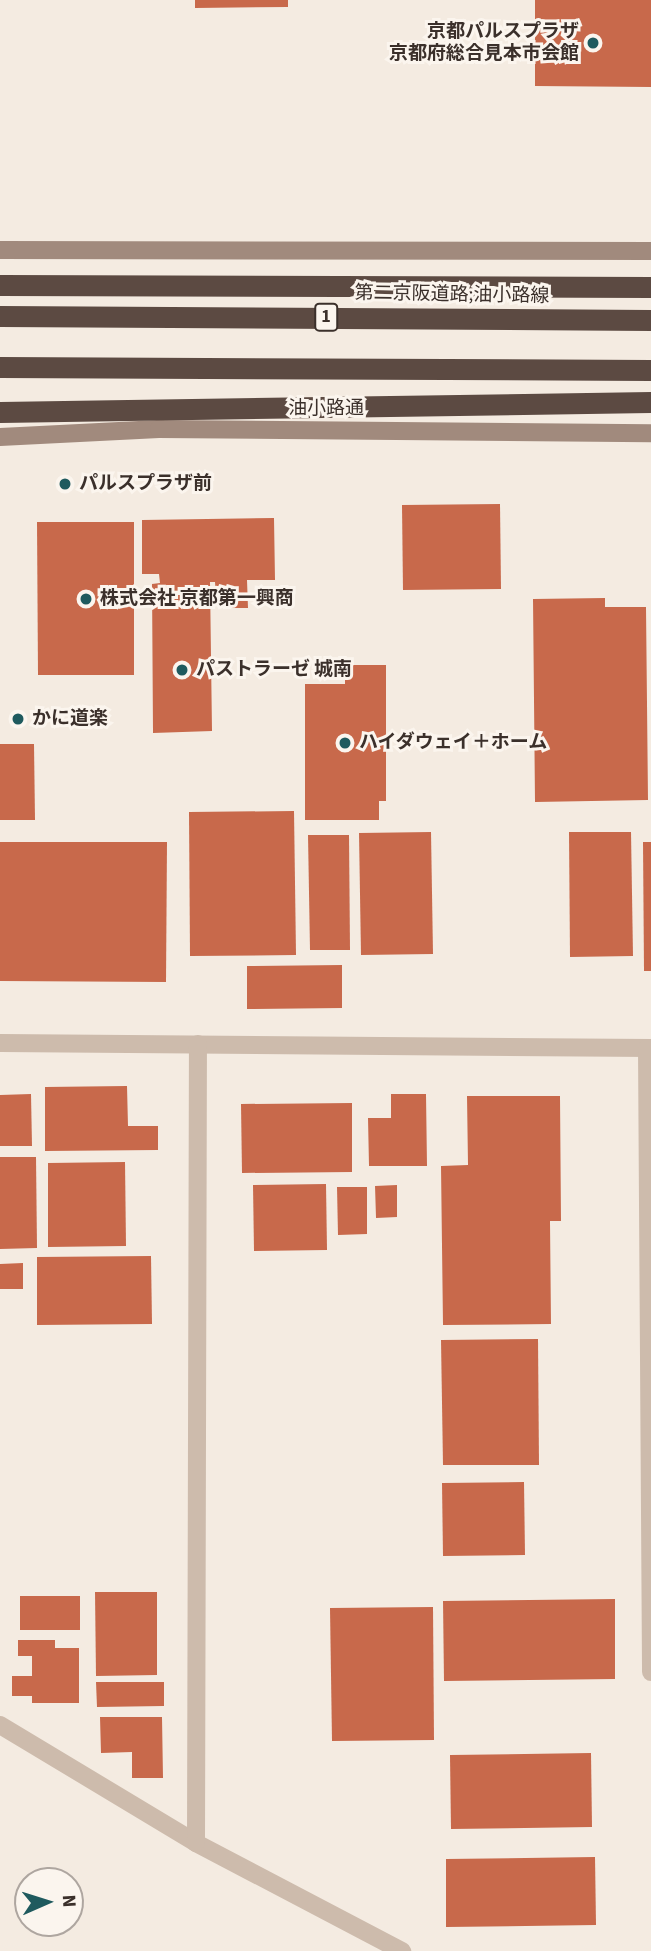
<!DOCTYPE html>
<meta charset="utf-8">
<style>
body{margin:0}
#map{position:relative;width:651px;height:1951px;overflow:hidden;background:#f4ebe1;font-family:"Source Sans 3","Noto Sans JP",sans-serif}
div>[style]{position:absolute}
.building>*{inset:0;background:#c8694b}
.street>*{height:18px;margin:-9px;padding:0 9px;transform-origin:9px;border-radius:9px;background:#cdbbac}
.secondary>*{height:18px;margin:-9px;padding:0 9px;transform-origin:9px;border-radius:9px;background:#a18a7d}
.highway>*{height:21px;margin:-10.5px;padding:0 10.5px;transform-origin:10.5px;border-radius:10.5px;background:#5c4a42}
.dots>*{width:19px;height:19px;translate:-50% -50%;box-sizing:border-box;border:4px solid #fbf5ee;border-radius:50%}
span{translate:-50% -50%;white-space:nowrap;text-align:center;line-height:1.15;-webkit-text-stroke:6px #fbf5ee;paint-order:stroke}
.shield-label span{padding:2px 5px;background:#fbf5ee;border:2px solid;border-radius:5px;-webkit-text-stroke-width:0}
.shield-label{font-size:18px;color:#3b302b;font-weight:700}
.poi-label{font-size:19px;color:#3b302b;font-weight:700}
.right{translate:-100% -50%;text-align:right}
.left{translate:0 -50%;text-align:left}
.street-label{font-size:19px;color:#3b302b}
.north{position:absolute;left:14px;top:1867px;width:70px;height:70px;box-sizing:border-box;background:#fbf5ee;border:2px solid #aea6a0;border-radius:50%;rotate:87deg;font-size:19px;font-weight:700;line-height:28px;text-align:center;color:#3b302b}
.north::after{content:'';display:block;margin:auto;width:24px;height:32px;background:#1f5a5e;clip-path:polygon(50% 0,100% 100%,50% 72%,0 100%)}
</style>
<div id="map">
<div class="building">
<i style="clip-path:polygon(195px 0,288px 0,288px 7px,195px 8px)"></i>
<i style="clip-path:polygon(535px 0,651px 0,651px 87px,535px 86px)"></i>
<i style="clip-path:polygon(500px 504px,501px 589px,403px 590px,402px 505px)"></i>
<i style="clip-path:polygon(274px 518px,275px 580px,247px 580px,248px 608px,228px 608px,228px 597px,216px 597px,215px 582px,210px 582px,212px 731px,153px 733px,152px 584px,160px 583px,159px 574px,142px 574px,142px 520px)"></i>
<i style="clip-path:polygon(37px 522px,134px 522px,134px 675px,38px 675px)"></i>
<i style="clip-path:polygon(605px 598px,605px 607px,646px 607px,648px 800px,535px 802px,533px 599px)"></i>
<i style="clip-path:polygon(345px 665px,386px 665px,386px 801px,379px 801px,379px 820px,305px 820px,305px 684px,345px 684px)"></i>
<i style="clip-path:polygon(0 744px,34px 744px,35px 820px,0 820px)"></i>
<i style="clip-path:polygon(294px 811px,296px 955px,190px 956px,189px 812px)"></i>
<i style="clip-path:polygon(431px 832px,433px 954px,361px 955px,359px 833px)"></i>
<i style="clip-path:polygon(569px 832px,631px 832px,633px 956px,570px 957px)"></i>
<i style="clip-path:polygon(308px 835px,349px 835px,350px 950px,310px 950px)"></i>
<i style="clip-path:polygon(0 842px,167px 842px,166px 982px,0 981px)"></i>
<i style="clip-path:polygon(643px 842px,651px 842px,651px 971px,644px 971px)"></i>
<i style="clip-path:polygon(342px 965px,342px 1008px,247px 1009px,247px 966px)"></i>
<i style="clip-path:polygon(127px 1086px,128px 1126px,158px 1126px,158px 1150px,45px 1151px,45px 1087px)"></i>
<i style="clip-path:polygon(31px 1094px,32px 1146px,0 1146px,0 1095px)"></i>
<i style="clip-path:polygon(391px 1094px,426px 1094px,427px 1166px,369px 1166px,368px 1118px,391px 1118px)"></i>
<i style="clip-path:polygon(467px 1096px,560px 1096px,561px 1221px,550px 1221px,551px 1324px,443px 1325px,441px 1166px,468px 1165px)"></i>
<i style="clip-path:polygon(352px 1103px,352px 1172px,242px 1173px,241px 1104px)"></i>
<i style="clip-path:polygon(0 1157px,36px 1157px,37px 1248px,0 1249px)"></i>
<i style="clip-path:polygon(125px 1162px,126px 1246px,48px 1247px,48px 1163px)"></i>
<i style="clip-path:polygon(326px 1184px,327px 1250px,254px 1251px,253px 1185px)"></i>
<i style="clip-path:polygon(397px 1185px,397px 1217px,376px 1218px,375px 1186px)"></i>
<i style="clip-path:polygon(337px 1187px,367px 1187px,367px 1234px,338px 1235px)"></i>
<i style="clip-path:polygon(151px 1256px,152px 1324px,37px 1325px,37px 1257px)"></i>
<i style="clip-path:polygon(23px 1263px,23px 1289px,0 1289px,0 1264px)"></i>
<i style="clip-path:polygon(538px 1339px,539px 1465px,443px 1465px,441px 1340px)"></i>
<i style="clip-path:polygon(524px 1482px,525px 1555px,443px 1556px,442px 1483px)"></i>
<i style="clip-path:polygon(95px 1592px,157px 1592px,157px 1675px,96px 1676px)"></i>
<i style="clip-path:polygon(20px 1596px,80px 1596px,80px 1630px,20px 1630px)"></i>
<i style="clip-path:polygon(615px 1599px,615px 1679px,444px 1681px,443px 1601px)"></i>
<i style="clip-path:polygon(433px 1607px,434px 1740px,332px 1741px,330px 1608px)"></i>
<i style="clip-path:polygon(18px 1640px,55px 1640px,55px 1648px,79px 1648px,79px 1703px,32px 1703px,32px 1696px,12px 1696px,12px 1676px,32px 1676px,32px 1656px,18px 1656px)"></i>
<i style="clip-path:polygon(96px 1682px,164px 1682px,164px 1706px,97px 1707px)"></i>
<i style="clip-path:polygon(100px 1717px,162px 1717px,163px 1778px,132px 1778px,132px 1752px,101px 1753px)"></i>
<i style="clip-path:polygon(591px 1753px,592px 1827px,451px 1829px,450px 1755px)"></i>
<i style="clip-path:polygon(595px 1857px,596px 1925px,446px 1927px,446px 1859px)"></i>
</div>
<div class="street">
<i style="left:0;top:1043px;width:651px;rotate:0.44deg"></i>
<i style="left:647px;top:1048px;width:624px;rotate:89.63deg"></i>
<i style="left:0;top:1725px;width:229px;rotate:31deg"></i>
<i style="left:196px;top:1843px;width:233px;rotate:27.7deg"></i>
<i style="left:196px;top:1843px;width:799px;rotate:-89.86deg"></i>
</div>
<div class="secondary">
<i style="left:0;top:250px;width:651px;rotate:0.09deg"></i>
<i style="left:0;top:437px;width:159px;rotate:-2.9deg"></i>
<i style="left:159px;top:429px;width:492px;rotate:0.5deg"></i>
</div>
<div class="highway">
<i style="left:0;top:285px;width:651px;rotate:0.18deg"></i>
<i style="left:0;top:316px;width:651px;rotate:0.35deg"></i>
<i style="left:0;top:367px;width:651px;rotate:0.26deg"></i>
<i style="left:0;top:412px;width:651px;rotate:-0.88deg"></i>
</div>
<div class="dots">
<i style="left:593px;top:43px;background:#1f5a5e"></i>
<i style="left:65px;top:484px;background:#1f5a5e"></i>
<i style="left:86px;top:599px;background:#1f5a5e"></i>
<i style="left:182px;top:670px;background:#1f5a5e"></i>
<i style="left:18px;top:719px;background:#1f5a5e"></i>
<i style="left:345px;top:743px;background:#1f5a5e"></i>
</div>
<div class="shield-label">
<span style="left:326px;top:317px">1</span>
</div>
<div class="poi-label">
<span class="right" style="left:579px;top:43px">京都パルスプラザ<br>京都府総合見本市会館</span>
<span class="left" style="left:79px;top:484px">パルスプラザ前</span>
<span class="left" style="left:100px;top:599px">株式会社 京都第一興商</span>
<span class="left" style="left:196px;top:670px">パストラーゼ 城南</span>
<span class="left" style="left:32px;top:719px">かに道楽</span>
<span class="left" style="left:359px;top:743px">ハイダウェイ＋ホーム</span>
</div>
<div class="street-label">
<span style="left:452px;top:295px;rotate:1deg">第二京阪道路;油小路線</span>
<span style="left:326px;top:409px">油小路通</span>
</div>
<div class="north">N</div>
</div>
